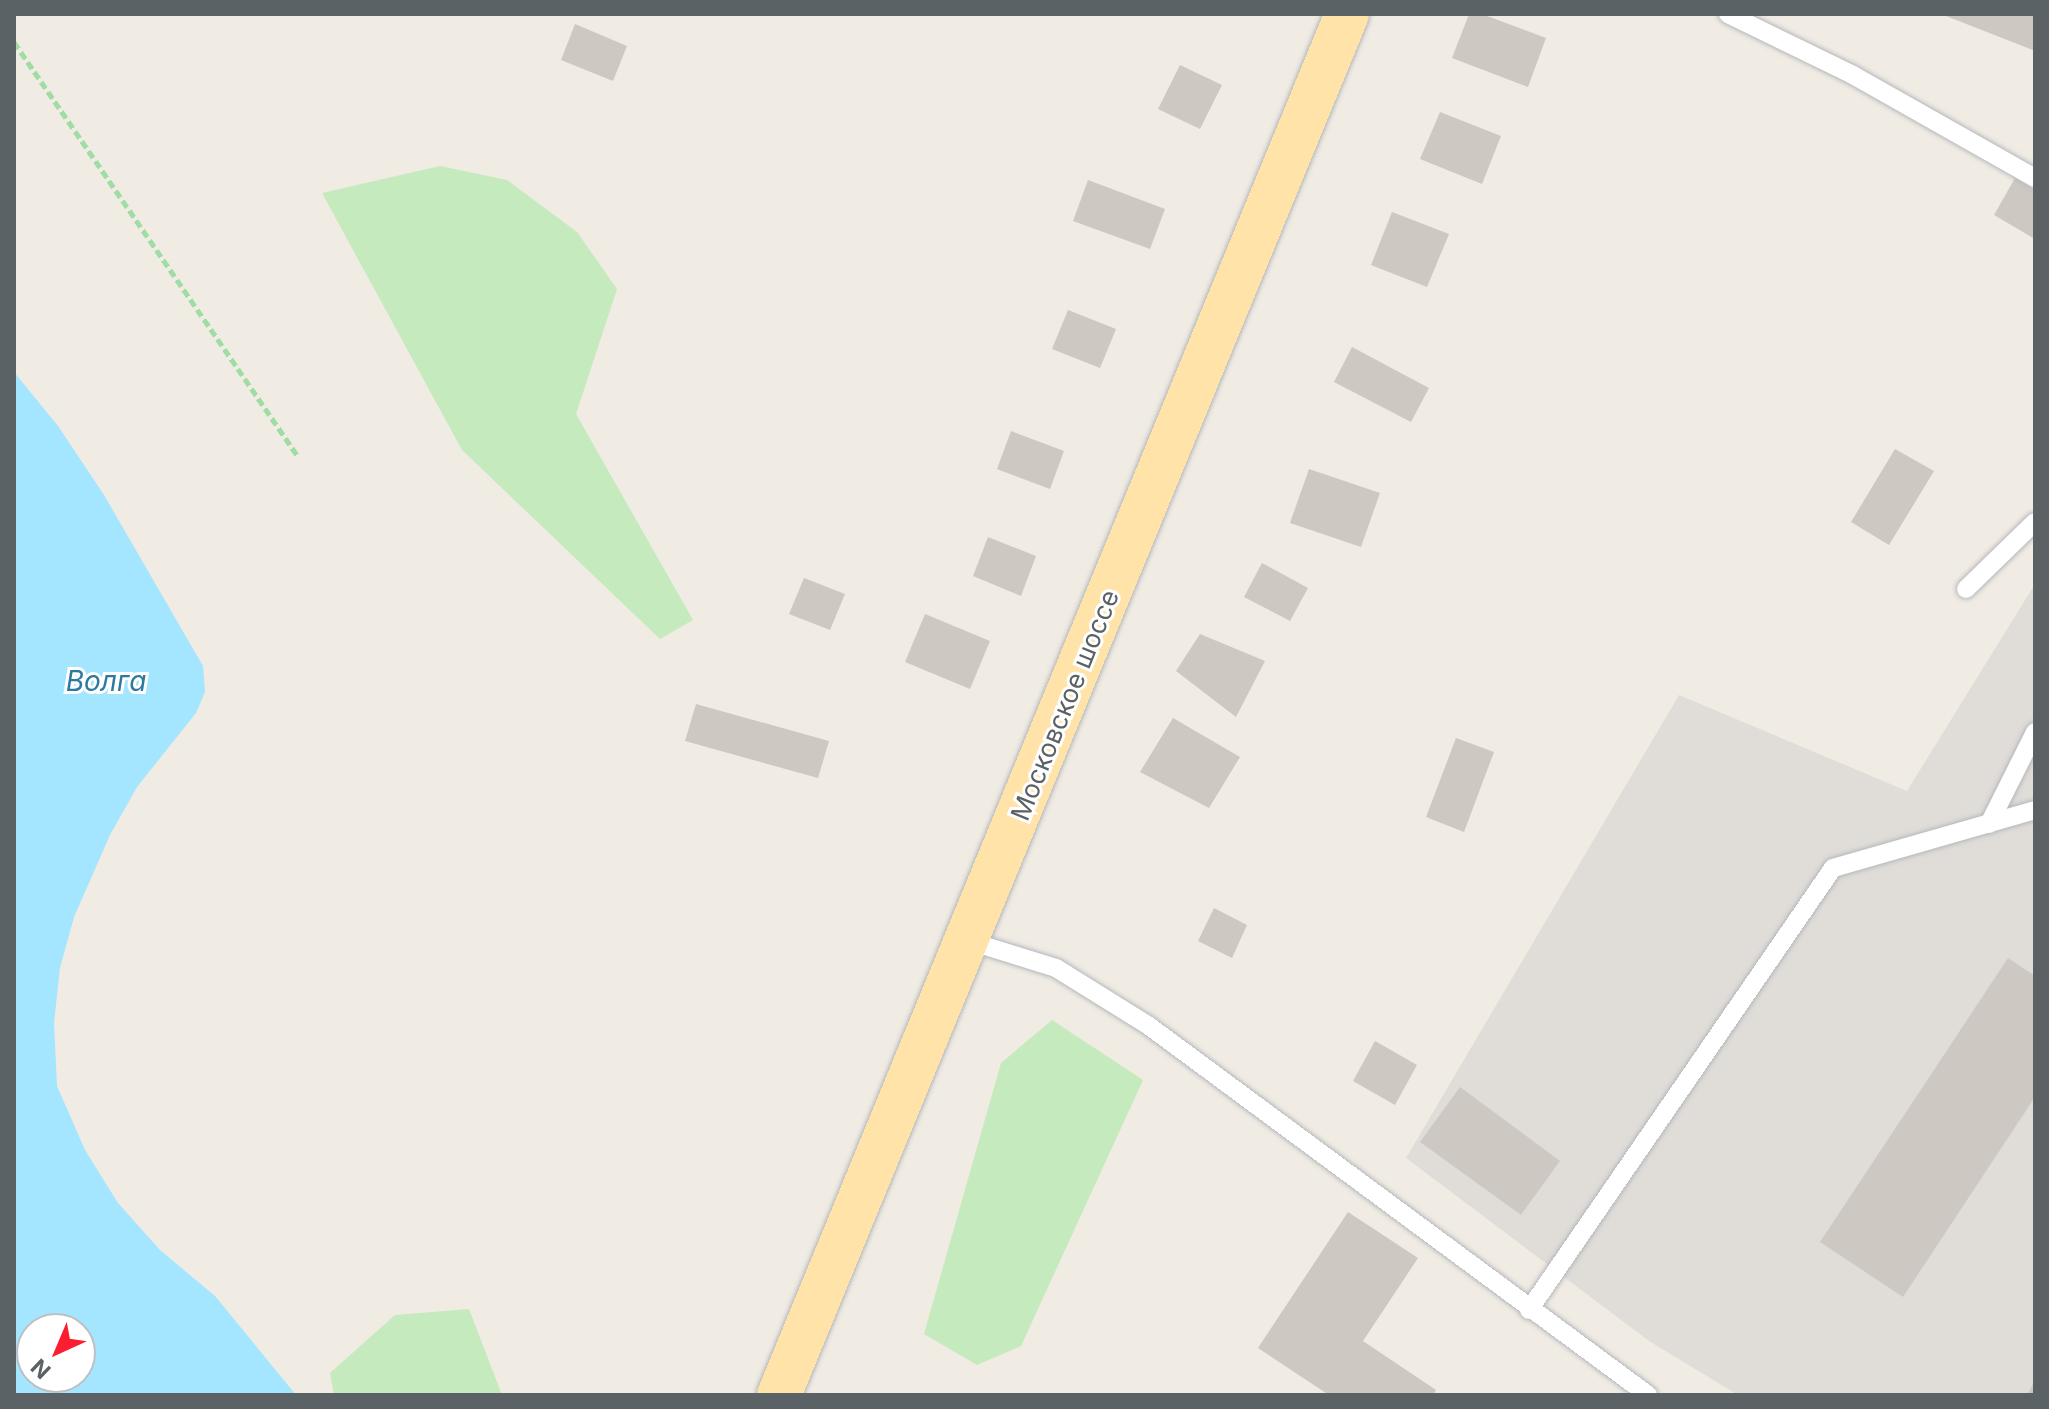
<!DOCTYPE html>
<meta charset="utf-8">
<style>
body{margin:0}
#map{position:relative;width:2049px;height:1409px;overflow:hidden;background:#f0ebe3;font-family:Inter,sans-serif}
div>[style]{position:absolute}
.industrial>*{inset:0;background:#e0ddd8}
.green>*{inset:0;background:#c5eabd}
.water>*{inset:0;background:#a4e6ff}
.building>*{inset:0;background:#cdc8c2}
.path>*{height:5px;margin-top:-2.5px;transform-origin:0;background:repeating-linear-gradient(90deg,#9fdda5 0 8px,transparent 0 12px)}
.roads{filter:drop-shadow(0 0 2px #b4b8bc) drop-shadow(0 0 2px #b4b8bc)}
.lane>*{height:18px;margin:-9px;padding:0 9px;transform-origin:9px;border-radius:9px;background:#fff}
.primary>*{height:44px;margin:-22px;padding:0 22px;transform-origin:22px;border-radius:22px;background:#ffe3a9}
span{translate:-50% -50%;white-space:nowrap;text-align:center;line-height:1.15;-webkit-text-stroke:6px #fff;paint-order:stroke}
.street-label{font-size:26px;color:#5b6266}
.water-label{font-size:28px;color:#2f78a0;font-style:italic}
.frame{position:absolute;inset:0;border:16px solid #5b6266;pointer-events:none}
.north{position:absolute;left:16px;top:1313px;width:80px;height:80px;box-sizing:border-box;background:#fff;border:2px solid #bdc0c2;border-radius:50%;rotate:224deg;font-size:22px;font-weight:700;line-height:32px;text-align:center;color:#5b6266}
.north::after{content:'';display:block;margin:auto;width:28px;height:36px;background:#fb1e31;clip-path:polygon(50% 0,100% 100%,50% 72%,0 100%)}
</style>
<div id="map">
<div class="industrial">
<i style="clip-path:polygon(2035px 584px,2035px 1395px,1738px 1395px,1649px 1341px,1406px 1158px,1679px 695px,1907px 791px)"></i>
</div>
<div class="green">
<i style="clip-path:polygon(440px 166px,507px 180px,577px 232px,617px 289px,576px 414px,693px 620px,660px 639px,462px 450px,322px 193px)"></i>
<i style="clip-path:polygon(1052px 1020px,1143px 1080px,1021px 1346px,977px 1365px,924px 1334px,1001px 1063px)"></i>
<i style="clip-path:polygon(469px 1309px,502px 1395px,334px 1395px,330px 1373px,395px 1315px)"></i>
</div>
<div class="water">
<i style="clip-path:polygon(evenodd,14px 372px,58px 426px,104px 495px,203px 666px,205px 692px,196px 713px,137px 787px,110px 835px,74px 917px,60px 968px,54px 1023px,57px 1086px,85px 1150px,118px 1203px,160px 1250px,215px 1296px,296px 1395px,14px 1395px,14px 372px,32px 1329px,80px 1329px,80px 1377px,32px 1377px,32px 1329px)"></i>
</div>
<div class="building">
<i style="clip-path:polygon(1469px 14px,1482px 14px,1546px 38px,1528px 87px,1452px 58px)"></i>
<i style="clip-path:polygon(1941px 14px,2035px 14px,2035px 51px)"></i>
<i style="clip-path:polygon(575px 24px,627px 46px,613px 81px,561px 60px)"></i>
<i style="clip-path:polygon(1180px 65px,1222px 85px,1200px 129px,1158px 109px)"></i>
<i style="clip-path:polygon(1440px 112px,1501px 136px,1482px 184px,1420px 159px)"></i>
<i style="clip-path:polygon(2015px 178px,2035px 190px,2035px 239px,1994px 215px)"></i>
<i style="clip-path:polygon(1088px 180px,1165px 209px,1150px 249px,1073px 221px)"></i>
<i style="clip-path:polygon(1392px 212px,1449px 234px,1427px 287px,1371px 265px)"></i>
<i style="clip-path:polygon(1068px 310px,1116px 329px,1100px 368px,1052px 349px)"></i>
<i style="clip-path:polygon(1352px 347px,1429px 388px,1411px 422px,1334px 382px)"></i>
<i style="clip-path:polygon(1011px 431px,1064px 451px,1050px 489px,997px 469px)"></i>
<i style="clip-path:polygon(1895px 449px,1934px 471px,1889px 545px,1851px 522px)"></i>
<i style="clip-path:polygon(1309px 469px,1380px 493px,1361px 547px,1290px 523px)"></i>
<i style="clip-path:polygon(988px 537px,1036px 556px,1021px 596px,973px 576px)"></i>
<i style="clip-path:polygon(1262px 563px,1308px 588px,1290px 621px,1244px 597px)"></i>
<i style="clip-path:polygon(804px 578px,845px 594px,830px 630px,789px 614px)"></i>
<i style="clip-path:polygon(925px 614px,990px 641px,970px 689px,905px 662px)"></i>
<i style="clip-path:polygon(1200px 634px,1265px 661px,1236px 717px,1176px 671px)"></i>
<i style="clip-path:polygon(696px 704px,829px 741px,818px 778px,685px 741px)"></i>
<i style="clip-path:polygon(1173px 718px,1240px 757px,1209px 808px,1140px 772px)"></i>
<i style="clip-path:polygon(1456px 738px,1494px 752px,1464px 832px,1426px 817px)"></i>
<i style="clip-path:polygon(1214px 908px,1247px 925px,1232px 958px,1198px 941px)"></i>
<i style="clip-path:polygon(2008px 958px,2035px 976px,2035px 1097px,1903px 1297px,1820px 1242px)"></i>
<i style="clip-path:polygon(1375px 1041px,1417px 1065px,1395px 1105px,1353px 1081px)"></i>
<i style="clip-path:polygon(1460px 1087px,1560px 1161px,1521px 1215px,1420px 1142px)"></i>
<i style="clip-path:polygon(1348px 1212px,1418px 1258px,1363px 1341px,1436px 1390px,1433px 1395px,1329px 1395px,1258px 1348px)"></i>
<i style="clip-path:polygon(2035px 1380px,2035px 1395px,2027px 1395px)"></i>
</div>
<div class="path">
<i style="left:14px;top:42px;width:501px;rotate:55.58deg"></i>
</div>
<div class="roads">
<div class="lane">
<i style="left:1728px;top:14px;width:139px;rotate:26deg"></i>
<i style="left:1853px;top:75px;width:209px;rotate:29.5deg"></i>
<i style="left:1966px;top:589px;width:96px;rotate:-44.2deg"></i>
<i style="left:1989px;top:824px;width:103px;rotate:-63.4deg"></i>
<i style="left:966px;top:940px;width:94px;rotate:17.3deg"></i>
<i style="left:1056px;top:968px;width:110px;rotate:31.9deg"></i>
<i style="left:1149px;top:1026px;width:621px;rotate:36.48deg"></i>
<i style="left:1529px;top:1310px;width:536px;rotate:-55.48deg"></i>
<i style="left:1833px;top:868px;width:210px;rotate:-16deg"></i>
</div>
<div class="primary">
<i style="left:779px;top:1395px;width:1493px;rotate:-67.64deg"></i>
</div>
</div>
<div class="street-label">
<span style="left:1065px;top:705px;rotate:-68deg">Московское шоссе</span>
</div>
<div class="water-label">
<span style="left:106px;top:681px">Волга</span>
</div>
<div class="frame"></div>
<div class="north">N</div>
</div>
